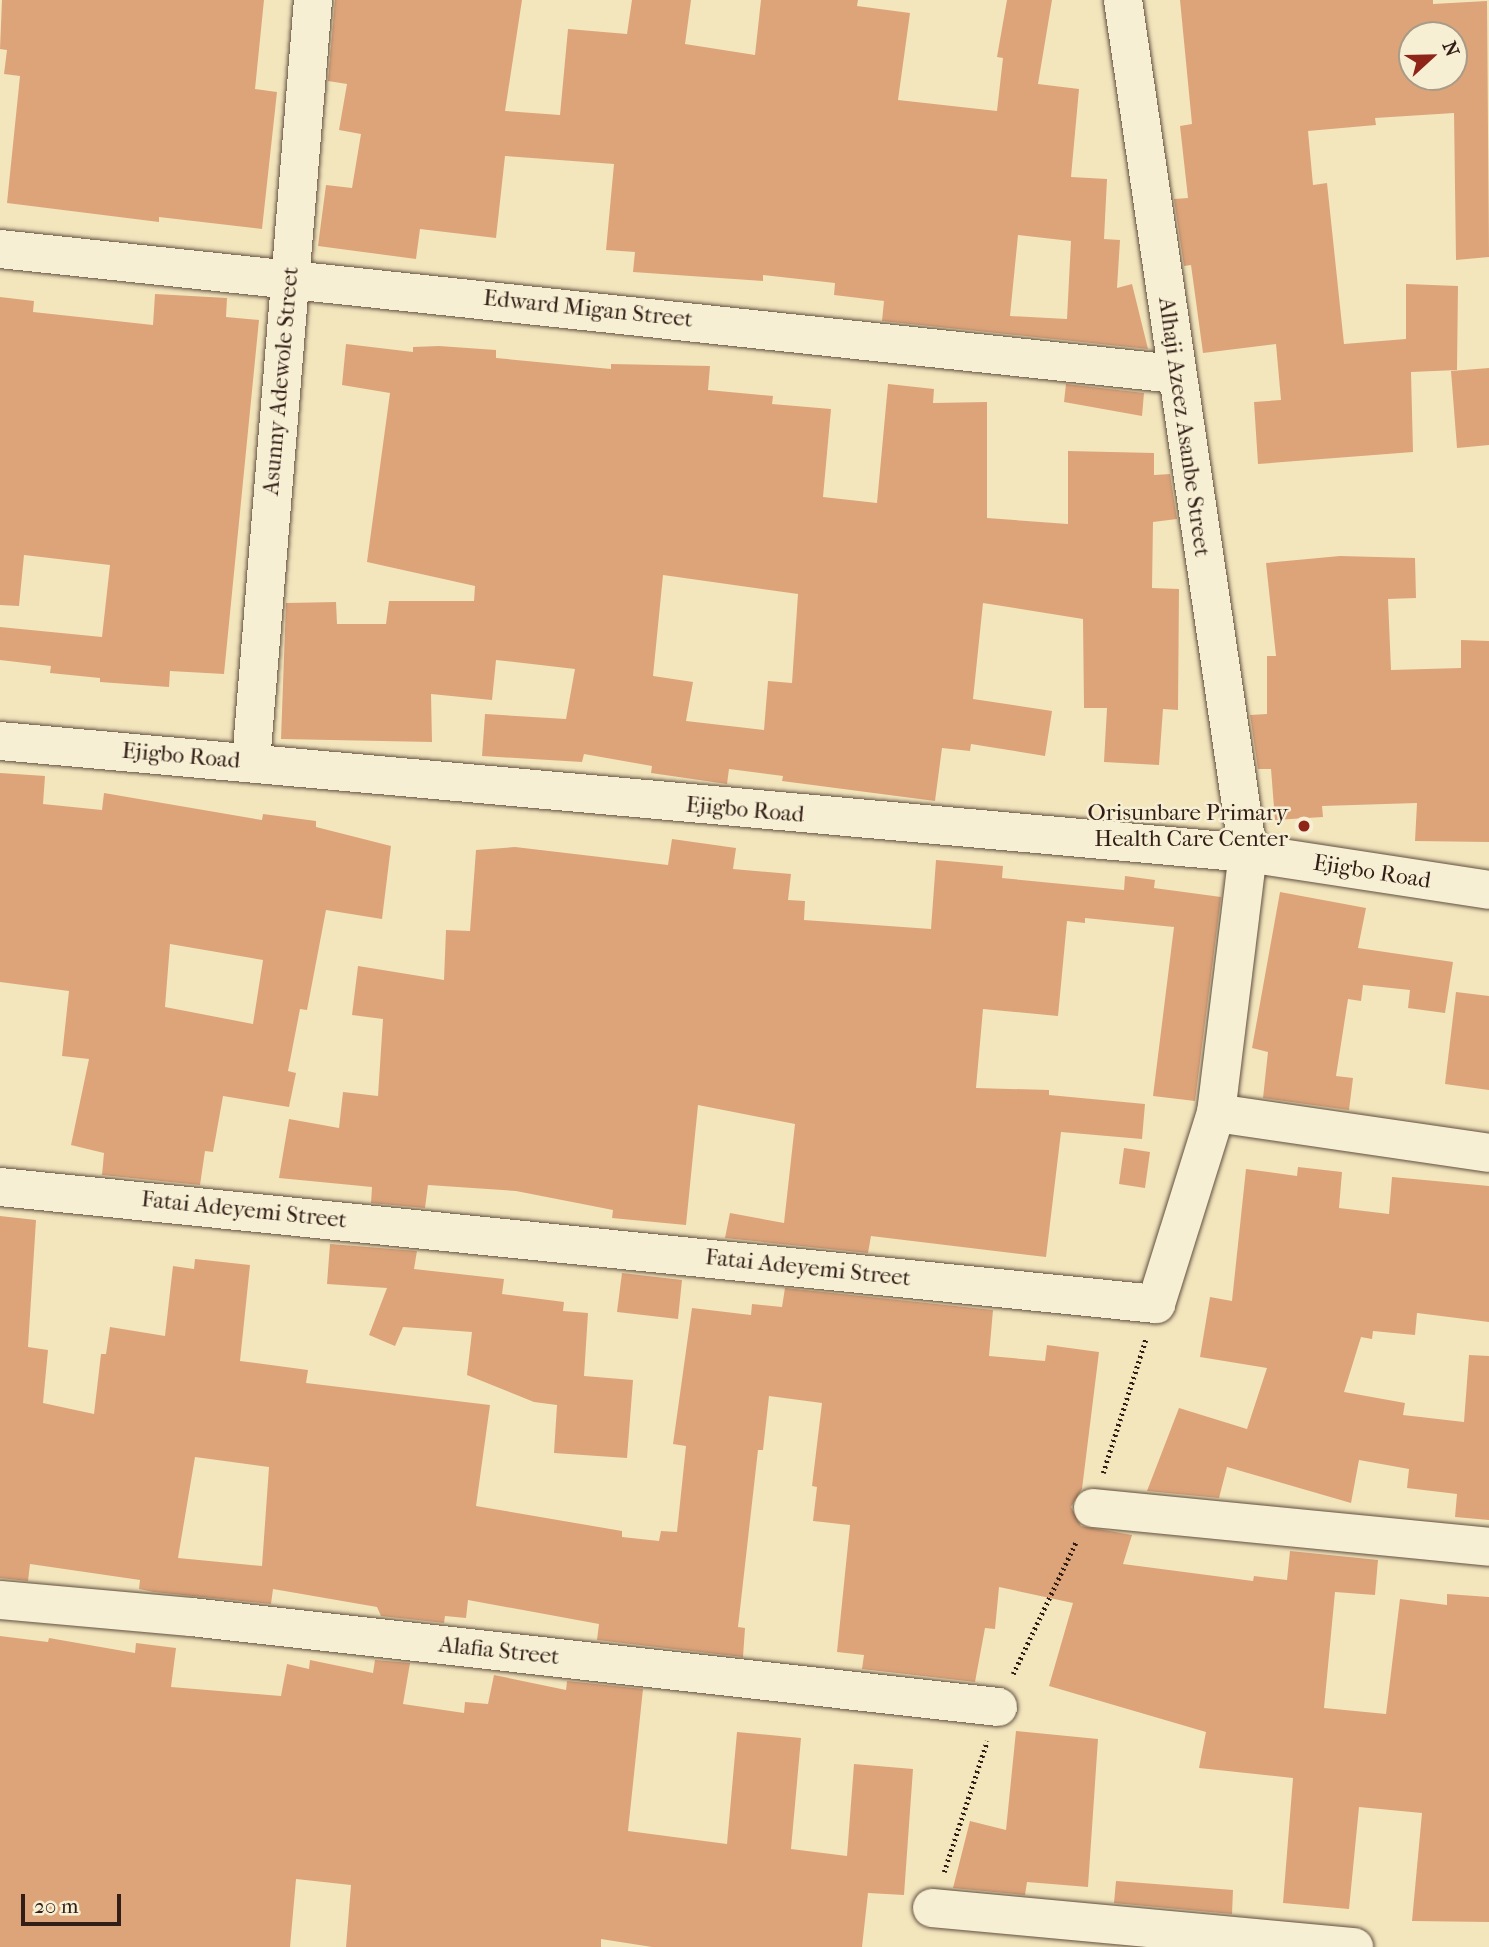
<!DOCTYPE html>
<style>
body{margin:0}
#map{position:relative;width:1489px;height:1947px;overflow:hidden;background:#f3e6bd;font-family:"IM FELL French Canon",serif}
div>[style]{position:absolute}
.building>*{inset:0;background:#dda47a}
.path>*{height:4.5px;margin-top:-2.25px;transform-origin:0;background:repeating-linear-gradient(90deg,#321e17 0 2px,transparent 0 5.5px)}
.roads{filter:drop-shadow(0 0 2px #625040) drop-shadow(0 0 2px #625040)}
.minor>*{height:38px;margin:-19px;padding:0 19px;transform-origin:19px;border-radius:19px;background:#f7efd4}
.dots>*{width:19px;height:19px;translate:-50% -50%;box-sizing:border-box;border:4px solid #f7efd4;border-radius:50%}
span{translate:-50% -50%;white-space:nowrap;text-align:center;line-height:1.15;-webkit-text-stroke:5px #f7efd4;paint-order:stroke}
.street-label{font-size:23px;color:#321e17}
.poi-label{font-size:23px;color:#321e17}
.right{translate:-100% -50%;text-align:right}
.north{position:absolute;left:1398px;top:21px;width:70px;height:70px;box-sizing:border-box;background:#f7efd4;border:2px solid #a89b88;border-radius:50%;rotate:68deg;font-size:19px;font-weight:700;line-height:28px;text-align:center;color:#321e17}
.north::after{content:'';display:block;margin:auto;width:24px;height:32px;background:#8f2418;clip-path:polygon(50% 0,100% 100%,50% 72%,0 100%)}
.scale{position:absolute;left:21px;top:1894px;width:100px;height:32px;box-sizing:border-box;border:4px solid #321e17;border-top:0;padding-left:9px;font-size:21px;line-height:24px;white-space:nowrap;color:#321e17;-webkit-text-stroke:5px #f7efd4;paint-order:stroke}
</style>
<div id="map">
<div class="building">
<i style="clip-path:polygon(2px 0,264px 0,255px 89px,277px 92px,262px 229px,159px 217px,159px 222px,7px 203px,20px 76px,4px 74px,7px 50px,0 49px)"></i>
<i style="clip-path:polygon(evenodd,335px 0,522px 0,505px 111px,560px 115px,568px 29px,627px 34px,632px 0,691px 0,685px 44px,755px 55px,761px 0,858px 0,857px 6px,910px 13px,898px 100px,997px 111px,1003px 58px,997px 57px,1007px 0,1052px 0,1038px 84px,1079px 89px,1071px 177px,1107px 179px,1104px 239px,1120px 240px,1117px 288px,1132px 284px,1148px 349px,882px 321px,884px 301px,834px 295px,835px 283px,763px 275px,763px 281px,633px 272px,635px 252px,606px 250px,614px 164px,505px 156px,496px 238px,420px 229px,416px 259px,318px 246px,326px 185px,352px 188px,361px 134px,339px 130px,347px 84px,328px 81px,335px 0,1018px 235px,1071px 241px,1067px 319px,1010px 316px,1018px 235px)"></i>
<i style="clip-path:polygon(evenodd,1180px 0,1433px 0,1433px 4px,1487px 1px,1489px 257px,1456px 260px,1454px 113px,1375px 118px,1376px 125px,1308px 131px,1313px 185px,1327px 183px,1344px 344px,1406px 339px,1406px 284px,1458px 286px,1457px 370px,1411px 372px,1413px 452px,1258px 464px,1254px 402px,1281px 400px,1276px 344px,1203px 353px,1191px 265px,1184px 266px,1174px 199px,1188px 198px,1180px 126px,1192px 124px,1180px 0,1412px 35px,1454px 35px,1454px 77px,1412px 77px,1412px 35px)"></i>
<i style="clip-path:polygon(155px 294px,227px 298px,226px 317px,259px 320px,224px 674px,170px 671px,169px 687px,100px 682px,100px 678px,50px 673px,51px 666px,0 660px,0 627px,102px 637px,110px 565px,24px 555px,19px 606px,0 605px,0 297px,34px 301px,33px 312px,153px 325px)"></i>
<i style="clip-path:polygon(evenodd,346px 344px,413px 352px,413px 347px,439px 346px,496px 350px,496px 358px,611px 369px,611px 364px,710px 366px,708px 390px,773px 396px,772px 404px,831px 409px,823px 497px,877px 503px,888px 384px,934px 389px,933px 403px,987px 402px,987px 518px,1068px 524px,1068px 451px,1154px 453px,1154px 475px,1170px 474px,1177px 519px,1153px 522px,1152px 588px,1179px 589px,1178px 710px,1163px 709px,1159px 765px,1104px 762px,1107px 708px,1084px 708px,1083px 619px,983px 603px,973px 699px,1052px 711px,1045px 756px,971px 744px,970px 751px,942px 748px,935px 801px,782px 781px,783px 776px,729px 769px,727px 784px,651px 773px,652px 766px,584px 754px,582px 762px,482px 756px,485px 714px,566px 719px,575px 669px,496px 660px,492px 700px,431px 694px,432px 742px,281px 739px,286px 603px,336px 602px,337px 624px,386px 624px,389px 601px,474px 601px,475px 586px,367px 562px,390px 393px,342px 385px,346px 344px,663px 575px,798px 594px,792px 683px,768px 681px,764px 730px,686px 721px,693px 682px,653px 676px,663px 575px)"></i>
<i style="clip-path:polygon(1489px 368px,1489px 445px,1457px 448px,1451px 371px)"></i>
<i style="clip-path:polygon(1066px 384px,1144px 393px,1142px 416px,1064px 402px)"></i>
<i style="clip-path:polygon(1340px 556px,1415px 558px,1416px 598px,1388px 599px,1391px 670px,1461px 668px,1461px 640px,1489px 641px,1489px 842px,1415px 841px,1417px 803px,1322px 806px,1323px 817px,1275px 820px,1271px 769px,1258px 769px,1250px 715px,1267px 714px,1267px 656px,1276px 656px,1266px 563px)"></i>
<i style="clip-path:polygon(evenodd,0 773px,45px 776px,43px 804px,102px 810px,104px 793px,262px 820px,263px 814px,316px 821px,316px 827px,391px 846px,382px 919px,326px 910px,307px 1010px,300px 1009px,288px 1071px,296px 1073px,289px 1107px,223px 1096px,213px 1152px,205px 1151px,200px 1185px,102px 1175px,104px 1153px,71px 1145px,89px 1059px,62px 1056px,69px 991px,0 982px,0 773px,170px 944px,263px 960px,253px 1024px,165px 1007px,170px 944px)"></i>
<i style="clip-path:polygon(672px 839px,736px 848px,733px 869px,791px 874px,788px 900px,805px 901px,804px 920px,931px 929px,936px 860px,1003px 866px,1002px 878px,1124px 890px,1125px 876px,1155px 880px,1154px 888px,1221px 897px,1195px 1101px,1153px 1096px,1174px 927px,1085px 918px,1085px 923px,1067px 921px,1058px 1016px,983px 1009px,976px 1088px,1049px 1090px,1049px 1095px,1145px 1104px,1142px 1139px,1061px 1132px,1046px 1257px,871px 1236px,868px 1253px,725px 1238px,730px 1213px,784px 1223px,795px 1124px,698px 1105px,686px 1225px,612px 1218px,613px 1210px,516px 1191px,428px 1185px,425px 1208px,371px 1203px,372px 1187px,279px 1178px,289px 1119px,339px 1128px,343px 1092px,378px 1096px,383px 1019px,352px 1015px,358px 966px,444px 980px,446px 930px,470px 931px,476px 850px,515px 847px,668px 865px)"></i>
<i style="clip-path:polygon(1280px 892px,1366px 908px,1358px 948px,1453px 962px,1445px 1013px,1408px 1008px,1410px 990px,1363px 985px,1361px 1001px,1348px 999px,1336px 1076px,1353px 1078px,1349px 1110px,1263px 1098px,1268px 1052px,1252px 1048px)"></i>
<i style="clip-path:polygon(1456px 992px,1489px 996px,1489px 1090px,1445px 1084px)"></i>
<i style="clip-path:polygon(1124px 1148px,1150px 1152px,1145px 1188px,1119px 1184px)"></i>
<i style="clip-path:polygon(1298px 1167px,1342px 1172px,1339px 1208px,1389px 1214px,1392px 1177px,1489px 1186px,1489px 1322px,1417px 1313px,1415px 1335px,1373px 1331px,1372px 1339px,1361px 1337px,1344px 1392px,1405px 1403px,1403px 1415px,1464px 1422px,1469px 1355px,1489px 1356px,1489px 1520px,1455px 1517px,1457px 1494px,1407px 1488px,1409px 1469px,1359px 1460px,1351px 1503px,1227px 1467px,1219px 1498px,1147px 1491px,1179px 1408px,1247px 1429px,1267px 1368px,1200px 1357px,1210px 1297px,1232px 1301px,1246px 1169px,1297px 1176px)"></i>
<i style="clip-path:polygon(evenodd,0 1216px,36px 1220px,28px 1347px,48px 1350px,43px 1403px,94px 1414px,101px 1354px,106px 1354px,110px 1327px,165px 1336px,173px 1266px,194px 1269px,195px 1259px,250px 1265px,240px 1361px,308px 1370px,306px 1383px,490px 1405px,476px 1506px,622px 1531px,622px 1537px,659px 1541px,661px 1531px,677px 1532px,686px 1446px,673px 1444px,692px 1308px,751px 1315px,752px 1304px,782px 1307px,785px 1288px,993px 1310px,989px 1356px,1045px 1361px,1047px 1345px,1099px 1352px,1082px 1489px,1071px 1507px,1081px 1526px,1132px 1535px,1123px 1564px,1253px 1581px,1254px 1576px,1287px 1580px,1290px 1551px,1378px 1560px,1375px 1595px,1335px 1592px,1324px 1708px,1386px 1714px,1400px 1599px,1447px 1605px,1447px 1594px,1489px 1597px,1489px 1922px,1412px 1921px,1422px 1813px,1359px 1807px,1349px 1909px,1283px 1903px,1293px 1778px,1199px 1768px,1206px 1732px,1049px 1686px,1073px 1603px,999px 1587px,995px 1629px,985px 1628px,975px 1682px,862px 1669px,864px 1655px,837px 1652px,850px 1525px,813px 1521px,817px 1487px,812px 1486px,822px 1403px,769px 1396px,763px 1450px,758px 1450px,738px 1627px,745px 1628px,743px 1657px,597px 1640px,599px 1624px,468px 1600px,466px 1618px,445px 1616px,444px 1623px,381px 1616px,377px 1607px,273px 1589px,271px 1604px,154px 1592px,139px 1589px,140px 1580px,30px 1564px,28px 1581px,0 1578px,0 1216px,195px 1457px,269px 1467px,262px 1566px,178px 1558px,195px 1457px)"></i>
<i style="clip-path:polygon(330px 1244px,417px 1251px,414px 1269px,504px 1279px,502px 1294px,564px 1302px,563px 1311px,588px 1313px,584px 1376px,633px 1380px,627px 1458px,554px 1453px,557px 1405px,534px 1402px,467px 1375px,472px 1332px,403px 1327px,395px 1346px,369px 1335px,387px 1288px,327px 1284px)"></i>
<i style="clip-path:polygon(622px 1273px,682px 1280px,678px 1319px,617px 1312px)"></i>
<i style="clip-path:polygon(0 1636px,48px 1642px,49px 1638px,135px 1653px,136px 1643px,176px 1648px,171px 1687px,281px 1696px,287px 1664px,309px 1669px,310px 1660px,373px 1673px,375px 1660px,410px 1663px,403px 1704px,464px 1713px,465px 1702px,488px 1704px,494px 1675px,566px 1690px,567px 1681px,643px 1689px,628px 1831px,727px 1844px,737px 1732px,801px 1738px,791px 1849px,847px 1856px,854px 1764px,913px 1769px,904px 1895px,868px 1893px,862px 1947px,652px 1947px,601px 1939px,601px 1947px,346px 1947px,351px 1885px,296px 1879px,290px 1947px,0 1947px)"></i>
<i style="clip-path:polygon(1016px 1731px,1098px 1739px,1088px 1887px,1027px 1882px,1025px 1895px,953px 1888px,970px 1821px,1006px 1830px)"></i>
<i style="clip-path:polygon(1116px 1881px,1233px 1890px,1232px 1914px,1114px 1903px)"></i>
</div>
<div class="path">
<i style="left:1103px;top:1473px;width:142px;rotate:-72.3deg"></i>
<i style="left:1013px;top:1674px;width:148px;rotate:-64.5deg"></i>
<i style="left:944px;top:1872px;width:138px;rotate:-71.8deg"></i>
</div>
<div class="roads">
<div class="minor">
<i style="left:0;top:249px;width:1182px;rotate:6.07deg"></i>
<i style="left:0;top:741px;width:1253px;rotate:5.13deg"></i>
<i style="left:1248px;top:853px;width:244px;rotate:8.7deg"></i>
<i style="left:251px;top:762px;width:765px;rotate:-85.35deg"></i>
<i style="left:1216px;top:1113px;width:276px;rotate:8.3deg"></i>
<i style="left:0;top:1187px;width:1162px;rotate:5.78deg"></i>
<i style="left:1156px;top:1304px;width:200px;rotate:-72.6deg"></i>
<i style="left:1216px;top:1113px;width:262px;rotate:-83deg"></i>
<i style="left:1248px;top:853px;width:862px;rotate:-98.34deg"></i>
<i style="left:1093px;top:1508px;width:398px;rotate:5.6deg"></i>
<i style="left:0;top:1600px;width:192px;rotate:5.1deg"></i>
<i style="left:191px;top:1617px;width:812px;rotate:6.36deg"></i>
<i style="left:932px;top:1908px;width:424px;rotate:5.3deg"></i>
</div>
</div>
<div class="dots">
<i style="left:1304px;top:826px;background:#8f2418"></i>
</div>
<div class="street-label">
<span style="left:588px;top:309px;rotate:6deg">Edward Migan Street</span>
<span style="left:281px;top:381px;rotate:-85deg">Asunny Adewole Street</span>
<span style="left:1184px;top:427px;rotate:82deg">Alhaji Azeez Asanbe Street</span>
<span style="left:181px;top:756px;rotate:5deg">Ejigbo Road</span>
<span style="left:745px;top:810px;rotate:5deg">Ejigbo Road</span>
<span style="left:1372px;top:872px;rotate:9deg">Ejigbo Road</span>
<span style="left:244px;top:1210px;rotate:6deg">Fatai Adeyemi Street</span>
<span style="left:808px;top:1268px;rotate:6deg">Fatai Adeyemi Street</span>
<span style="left:499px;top:1651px;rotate:6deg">Alafia Street</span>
</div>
<div class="poi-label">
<span class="right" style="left:1288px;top:826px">Orisunbare Primary<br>Health Care Center</span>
</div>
<div class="north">N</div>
<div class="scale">20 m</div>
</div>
